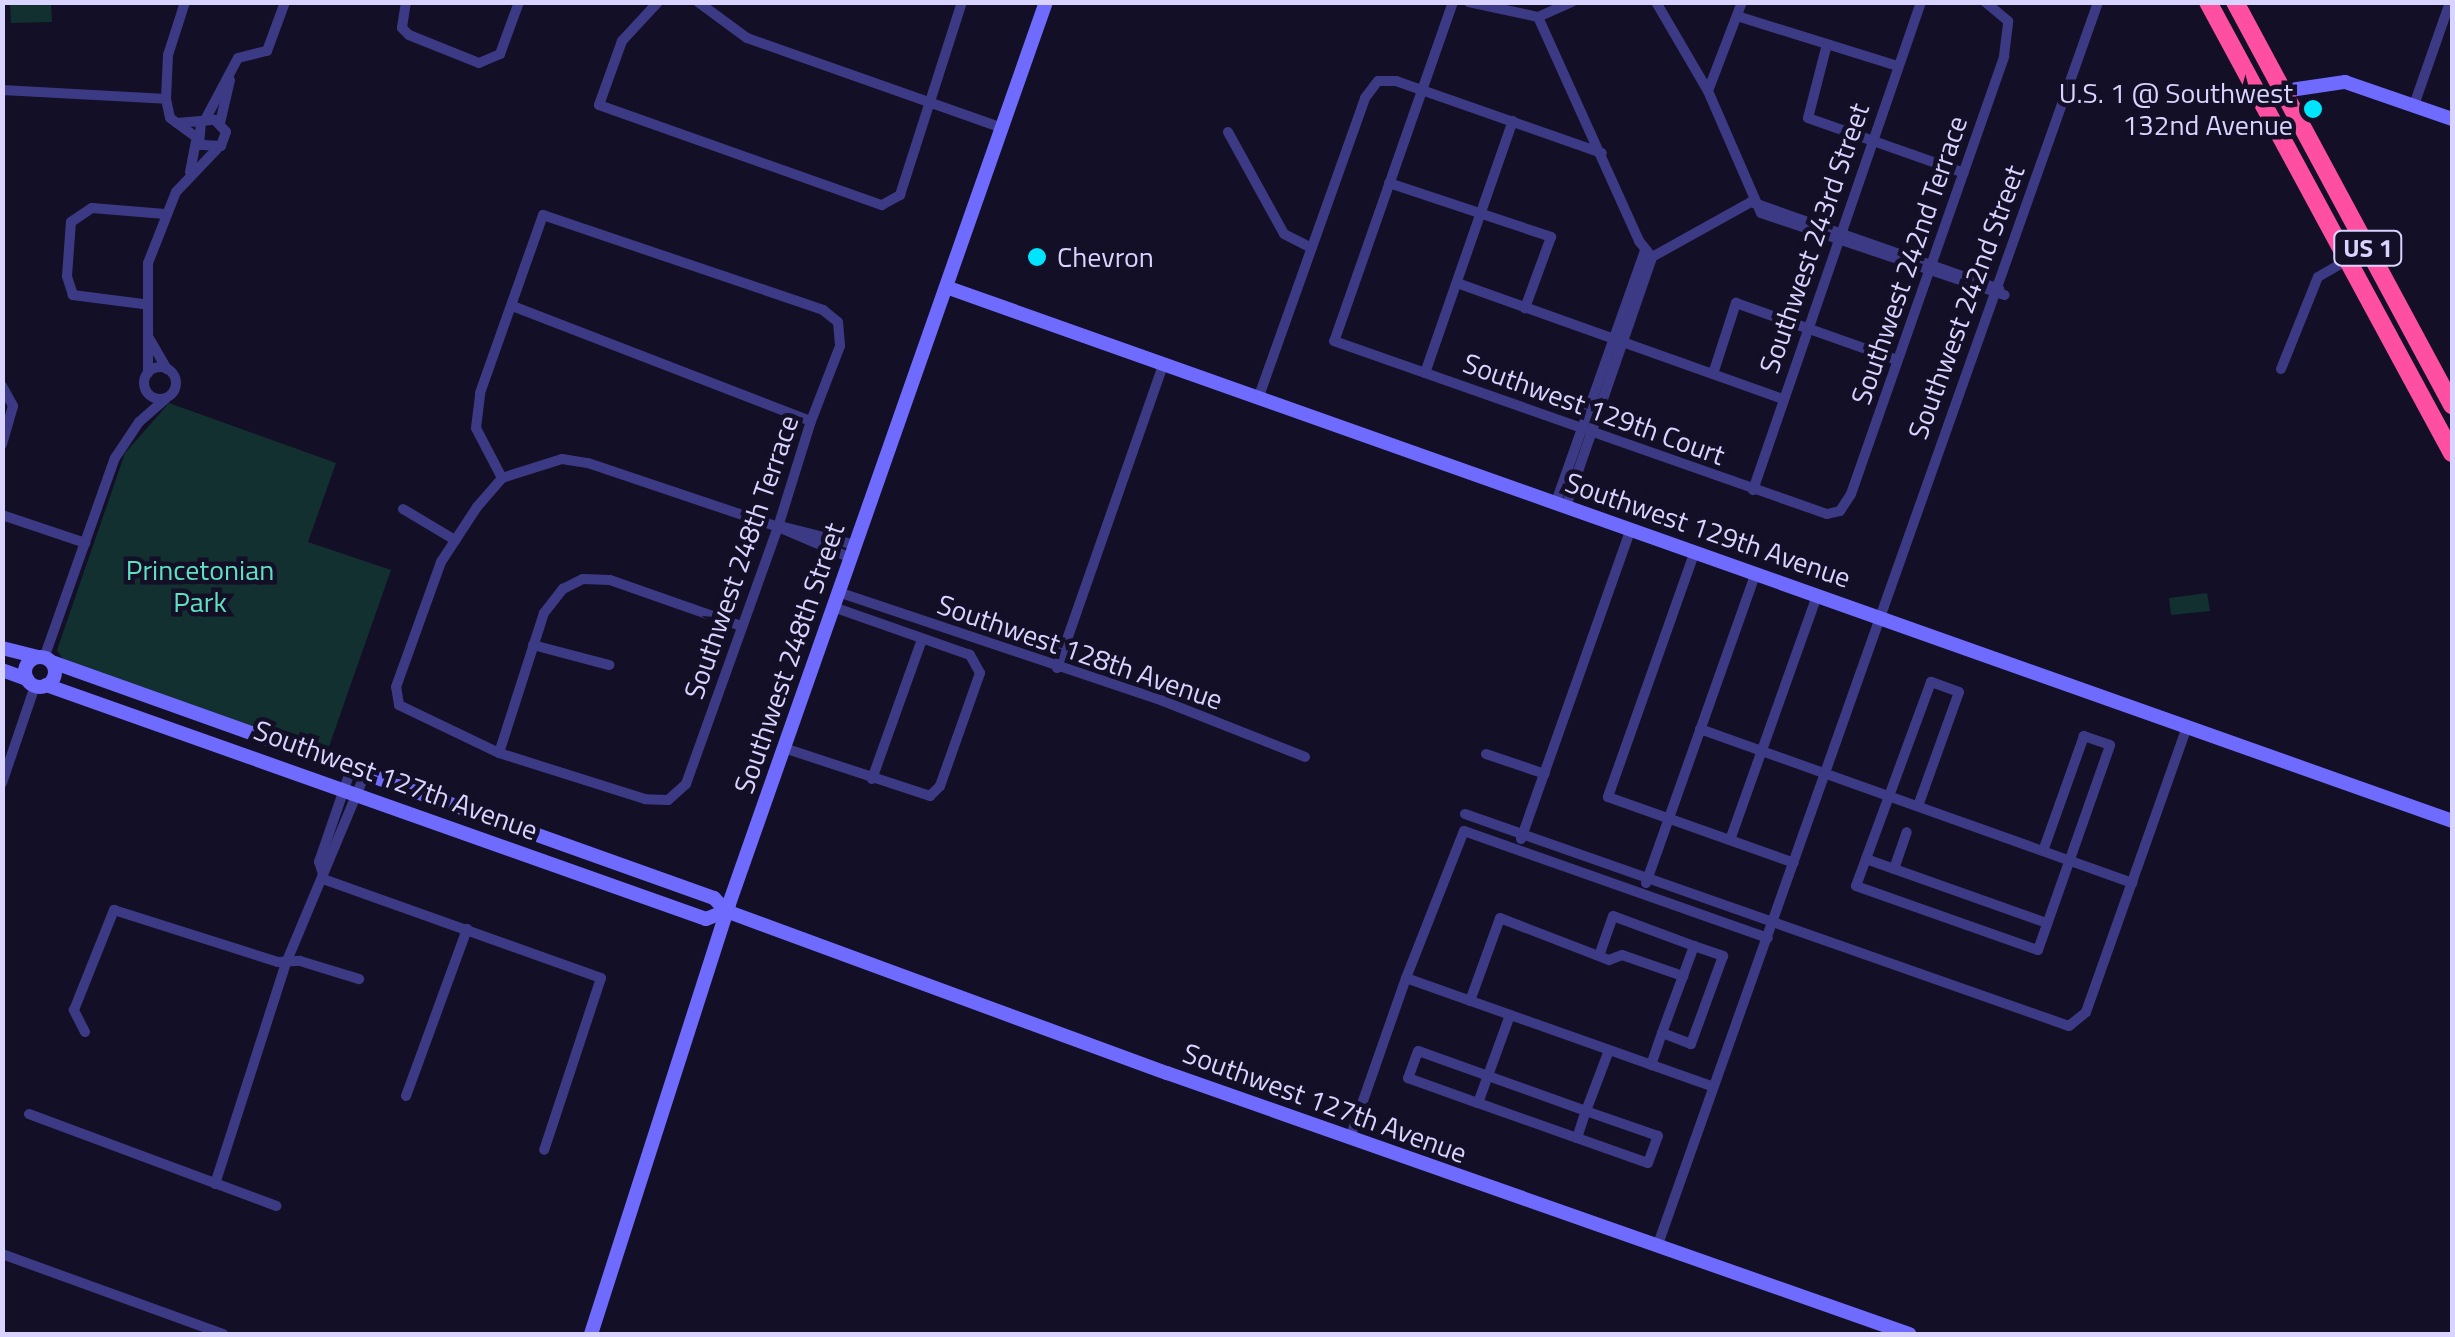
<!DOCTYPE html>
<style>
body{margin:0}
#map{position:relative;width:2455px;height:1337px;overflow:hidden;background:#130f26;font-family:"Titillium Web",sans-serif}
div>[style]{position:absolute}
.green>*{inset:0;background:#12302f}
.street>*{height:10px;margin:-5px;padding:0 5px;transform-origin:5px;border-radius:5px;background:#3d3a85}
.street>.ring{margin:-5px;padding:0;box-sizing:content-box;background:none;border:10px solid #3d3a85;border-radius:50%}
.secondary>*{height:14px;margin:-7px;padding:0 7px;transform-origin:7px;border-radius:7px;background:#6f6bff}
.secondary>.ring{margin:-7px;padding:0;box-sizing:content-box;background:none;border:14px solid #6f6bff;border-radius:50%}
.highway>*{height:18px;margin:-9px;padding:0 9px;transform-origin:9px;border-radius:9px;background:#ff4fa3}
.dots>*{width:28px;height:28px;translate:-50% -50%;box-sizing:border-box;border:5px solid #130f26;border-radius:50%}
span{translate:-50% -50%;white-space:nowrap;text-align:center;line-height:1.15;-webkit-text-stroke:9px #130f26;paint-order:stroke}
.shield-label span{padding:2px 8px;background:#130f26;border:2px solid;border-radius:8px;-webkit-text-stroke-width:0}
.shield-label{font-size:25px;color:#d9d4ff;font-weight:700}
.poi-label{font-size:28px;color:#d9d4ff}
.right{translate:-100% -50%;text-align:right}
.left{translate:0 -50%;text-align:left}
.street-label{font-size:28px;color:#d9d4ff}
.park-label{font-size:28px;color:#5fe0c0}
.frame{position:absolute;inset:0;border:5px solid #d9d4ff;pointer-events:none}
</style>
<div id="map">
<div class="green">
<i style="clip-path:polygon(10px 3px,51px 3px,52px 22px,11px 23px)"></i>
<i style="clip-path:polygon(169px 403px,336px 463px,308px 542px,391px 570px,326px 755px,64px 661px,57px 650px,125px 453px)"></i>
<i style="clip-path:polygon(2207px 593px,2210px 611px,2171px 615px,2169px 598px)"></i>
</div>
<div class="street">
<i style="left:406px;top:2px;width:26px;rotate:99deg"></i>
<i style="left:402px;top:28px;width:10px;rotate:45deg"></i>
<i style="left:409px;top:35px;width:75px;rotate:21.8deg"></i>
<i style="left:479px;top:63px;width:23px;rotate:-23deg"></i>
<i style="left:500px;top:54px;width:55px;rotate:-69.9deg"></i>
<i style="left:658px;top:2px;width:53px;rotate:132.7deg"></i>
<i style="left:622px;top:41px;width:68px;rotate:109.8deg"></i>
<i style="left:599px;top:105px;width:300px;rotate:19.5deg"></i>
<i style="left:882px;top:205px;width:21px;rotate:-29deg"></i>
<i style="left:900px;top:195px;width:203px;rotate:-72.2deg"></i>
<i style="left:698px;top:2px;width:61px;rotate:36.3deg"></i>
<i style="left:747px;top:38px;width:270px;rotate:19.4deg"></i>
<i style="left:1453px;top:2px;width:359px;rotate:109.3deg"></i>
<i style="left:1334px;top:341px;width:522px;rotate:19.34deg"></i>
<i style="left:1827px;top:514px;width:13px;rotate:-13deg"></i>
<i style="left:1840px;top:511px;width:20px;rotate:-57deg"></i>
<i style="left:1851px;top:494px;width:464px;rotate:-70.7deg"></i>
<i style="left:2004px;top:56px;width:35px;rotate:-83deg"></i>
<i style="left:2008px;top:21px;width:30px;rotate:-140deg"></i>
<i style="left:1469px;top:2px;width:71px;rotate:12.3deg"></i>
<i style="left:1538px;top:17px;width:246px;rotate:65.7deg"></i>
<i style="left:1639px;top:241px;width:21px;rotate:51deg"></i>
<i style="left:1656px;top:2px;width:103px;rotate:59.7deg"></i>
<i style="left:1708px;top:91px;width:133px;rotate:66.5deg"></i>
<i style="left:1761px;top:213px;width:257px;rotate:18.6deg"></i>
<i style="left:1737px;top:16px;width:169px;rotate:17.3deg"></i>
<i style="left:1538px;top:17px;width:37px;rotate:-24deg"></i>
<i style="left:1826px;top:48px;width:72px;rotate:104.4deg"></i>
<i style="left:1808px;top:118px;width:165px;rotate:19.4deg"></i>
<i style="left:2px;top:90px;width:164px;rotate:3.1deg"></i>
<i style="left:166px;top:99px;width:19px;rotate:78deg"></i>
<i style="left:170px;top:118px;width:31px;rotate:36deg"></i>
<i style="left:1708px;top:91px;width:95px;rotate:-69.1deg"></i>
<i style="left:166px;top:99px;width:44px;rotate:-87.4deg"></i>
<i style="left:168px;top:55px;width:56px;rotate:-72.2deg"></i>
<i style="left:2414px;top:105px;width:109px;rotate:-70.7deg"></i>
<i style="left:205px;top:120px;width:70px;rotate:-62deg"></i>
<i style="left:238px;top:58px;width:30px;rotate:-14deg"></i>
<i style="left:267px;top:51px;width:52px;rotate:-69.8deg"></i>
<i style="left:177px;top:123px;width:38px;rotate:-5deg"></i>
<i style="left:215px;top:120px;width:16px;rotate:47deg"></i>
<i style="left:226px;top:132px;width:15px;rotate:110deg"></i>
<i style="left:221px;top:146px;width:22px;rotate:-177deg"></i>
<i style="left:199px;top:145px;width:22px;rotate:-85deg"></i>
<i style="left:220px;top:123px;width:44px;rotate:-76.9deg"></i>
<i style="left:1228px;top:132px;width:116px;rotate:61.2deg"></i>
<i style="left:1284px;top:234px;width:31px;rotate:27deg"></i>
<i style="left:190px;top:172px;width:32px;rotate:-79deg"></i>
<i style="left:1389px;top:183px;width:171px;rotate:18.4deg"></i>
<i style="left:1551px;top:237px;width:76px;rotate:110.1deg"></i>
<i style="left:1751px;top:202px;width:263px;rotate:19.3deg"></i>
<i style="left:1457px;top:283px;width:346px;rotate:19.6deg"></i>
<i style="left:143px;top:304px;width:71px;rotate:-172.7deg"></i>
<i style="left:73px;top:295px;width:20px;rotate:-108deg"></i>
<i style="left:67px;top:276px;width:54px;rotate:-85.8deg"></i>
<i style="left:71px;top:222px;width:25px;rotate:-34deg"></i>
<i style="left:92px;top:208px;width:73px;rotate:4.7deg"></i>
<i style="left:515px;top:307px;width:317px;rotate:21.1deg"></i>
<i style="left:149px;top:338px;width:36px;rotate:60deg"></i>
<i class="ring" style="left:144px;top:367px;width:22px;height:22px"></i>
<i style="left:2281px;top:369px;width:99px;rotate:-68.1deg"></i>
<i style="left:2318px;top:277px;width:34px;rotate:-30deg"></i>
<i style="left:148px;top:373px;width:110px;rotate:-90deg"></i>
<i style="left:148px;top:263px;width:76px;rotate:-68.5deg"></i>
<i style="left:176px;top:192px;width:59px;rotate:-46.4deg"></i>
<i style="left:1425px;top:373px;width:267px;rotate:-70.8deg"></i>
<i style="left:1713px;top:374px;width:75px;rotate:-72.1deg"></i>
<i style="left:1736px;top:303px;width:171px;rotate:19.5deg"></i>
<i style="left:2px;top:386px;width:23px;rotate:61deg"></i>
<i style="left:13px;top:406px;width:40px;rotate:106deg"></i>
<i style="left:1259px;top:396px;width:316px;rotate:-70.4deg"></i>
<i style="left:1365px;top:98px;width:21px;rotate:-53deg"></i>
<i style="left:1378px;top:81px;width:18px"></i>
<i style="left:1396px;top:81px;width:218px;rotate:19.3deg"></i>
<i style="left:502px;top:478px;width:56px;rotate:-117.5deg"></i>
<i style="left:476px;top:428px;width:35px;rotate:-83deg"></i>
<i style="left:480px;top:393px;width:189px;rotate:-70.5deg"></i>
<i style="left:543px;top:215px;width:296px;rotate:18.7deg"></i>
<i style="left:823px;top:310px;width:19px;rotate:39deg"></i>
<i style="left:838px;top:322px;width:24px;rotate:85deg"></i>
<i style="left:840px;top:346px;width:80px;rotate:111.1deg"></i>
<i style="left:811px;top:421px;width:111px;rotate:107.3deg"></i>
<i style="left:778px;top:527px;width:273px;rotate:109.7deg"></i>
<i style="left:686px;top:784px;width:24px;rotate:138deg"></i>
<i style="left:668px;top:800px;width:23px;rotate:-178deg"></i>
<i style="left:645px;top:799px;width:153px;rotate:-162.5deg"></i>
<i style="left:499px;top:753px;width:111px;rotate:-154.4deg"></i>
<i style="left:399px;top:705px;width:18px;rotate:-99deg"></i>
<i style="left:396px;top:687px;width:133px;rotate:-70.2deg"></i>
<i style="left:441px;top:562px;width:66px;rotate:-56.8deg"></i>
<i style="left:477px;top:507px;width:38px;rotate:-49deg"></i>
<i style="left:502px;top:478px;width:63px;rotate:-17.6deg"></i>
<i style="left:562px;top:459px;width:26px;rotate:9deg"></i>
<i style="left:588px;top:463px;width:200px;rotate:18.6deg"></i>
<i style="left:778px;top:527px;width:79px;rotate:23deg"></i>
<i style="left:1753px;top:490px;width:516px;rotate:-71deg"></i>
<i style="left:1556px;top:502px;width:266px;rotate:-70.5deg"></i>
<i style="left:1566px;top:506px;width:263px;rotate:-70.9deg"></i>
<i style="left:1652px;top:257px;width:113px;rotate:-29.1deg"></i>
<i style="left:403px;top:509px;width:61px;rotate:30.8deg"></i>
<i style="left:2px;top:515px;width:88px;rotate:18.6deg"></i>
<i style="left:784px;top:527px;width:73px;rotate:14.2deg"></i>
<i style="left:1695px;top:551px;width:261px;rotate:109.5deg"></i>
<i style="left:1608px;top:797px;width:197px;rotate:19.5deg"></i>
<i style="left:838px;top:592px;width:337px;rotate:18.5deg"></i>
<i style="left:1158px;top:699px;width:158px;rotate:21.5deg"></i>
<i style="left:533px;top:645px;width:79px;rotate:14.7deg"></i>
<i style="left:44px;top:658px;width:212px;rotate:-70.5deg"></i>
<i style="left:115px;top:458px;width:43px;rotate:-56.3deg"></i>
<i style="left:139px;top:422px;width:35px;rotate:-41deg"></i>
<i style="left:1057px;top:668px;width:323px;rotate:-70.7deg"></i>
<i style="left:1700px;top:729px;width:459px;rotate:19.6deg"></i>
<i style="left:784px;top:748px;width:154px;rotate:18.2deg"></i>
<i style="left:930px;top:796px;width:14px;rotate:-45deg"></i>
<i style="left:940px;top:786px;width:120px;rotate:-70.5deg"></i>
<i style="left:980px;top:673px;width:21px;rotate:-119deg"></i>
<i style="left:970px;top:655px;width:145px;rotate:-160.7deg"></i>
<i style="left:499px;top:753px;width:147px;rotate:-72.2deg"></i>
<i style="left:544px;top:613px;width:31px;rotate:-52deg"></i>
<i style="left:563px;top:589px;width:22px;rotate:-27deg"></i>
<i style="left:583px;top:579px;width:27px;rotate:2deg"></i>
<i style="left:610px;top:580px;width:139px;rotate:19.3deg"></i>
<i style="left:1486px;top:754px;width:62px;rotate:18.7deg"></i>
<i style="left:872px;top:779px;width:149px;rotate:-70.3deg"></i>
<i style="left:2px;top:783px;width:102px;rotate:-71.2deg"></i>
<i style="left:1918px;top:806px;width:121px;rotate:-70.2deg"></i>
<i style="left:1959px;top:692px;width:30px;rotate:-160deg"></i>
<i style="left:1931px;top:682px;width:217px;rotate:110.2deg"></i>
<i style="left:1856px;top:886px;width:193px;rotate:19.4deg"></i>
<i style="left:2038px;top:950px;width:217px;rotate:-70.6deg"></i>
<i style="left:2110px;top:745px;width:28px;rotate:-161deg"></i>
<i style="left:2084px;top:736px;width:122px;rotate:109.6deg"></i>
<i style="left:1465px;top:814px;width:640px;rotate:19.34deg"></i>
<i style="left:2069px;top:1026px;width:22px;rotate:-39deg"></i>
<i style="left:2086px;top:1012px;width:302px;rotate:-70.5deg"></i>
<i style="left:1521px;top:839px;width:329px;rotate:-70.5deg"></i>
<i style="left:1730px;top:840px;width:260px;rotate:-70.4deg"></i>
<i style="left:1866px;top:859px;width:192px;rotate:19.5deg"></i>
<i style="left:1894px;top:869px;width:39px;rotate:-71deg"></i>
<i style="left:323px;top:874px;width:13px;rotate:-108deg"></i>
<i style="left:319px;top:862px;width:98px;rotate:-71deg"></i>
<i style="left:323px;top:879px;width:295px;rotate:19.6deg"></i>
<i style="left:601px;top:978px;width:181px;rotate:108.3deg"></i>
<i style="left:1646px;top:883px;width:329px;rotate:-70.5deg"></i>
<i style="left:1599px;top:956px;width:42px;rotate:-70.7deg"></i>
<i style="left:1613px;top:916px;width:86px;rotate:20.3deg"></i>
<i style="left:1406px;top:978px;width:158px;rotate:-68.5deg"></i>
<i style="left:1464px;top:831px;width:322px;rotate:19.4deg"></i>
<i style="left:1470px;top:1001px;width:88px;rotate:-70.1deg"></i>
<i style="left:1500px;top:918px;width:117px;rotate:21.1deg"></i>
<i style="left:1609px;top:960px;width:14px;rotate:-21deg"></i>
<i style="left:1622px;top:955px;width:65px;rotate:19deg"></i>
<i style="left:85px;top:1032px;width:25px;rotate:-117deg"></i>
<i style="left:74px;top:1010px;width:108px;rotate:-68.2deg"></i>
<i style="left:114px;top:910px;width:172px;rotate:17.6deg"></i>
<i style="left:278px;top:962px;width:22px;rotate:-3deg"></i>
<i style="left:300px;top:961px;width:62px;rotate:17deg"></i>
<i style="left:1651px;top:1065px;width:34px;rotate:-71deg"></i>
<i style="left:1662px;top:1033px;width:93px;rotate:-69.8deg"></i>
<i style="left:1694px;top:946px;width:31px;rotate:19deg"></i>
<i style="left:1723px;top:956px;width:94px;rotate:110deg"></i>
<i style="left:1691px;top:1044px;width:31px;rotate:-159deg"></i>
<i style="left:406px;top:1096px;width:178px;rotate:-69.9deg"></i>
<i style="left:1478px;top:1103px;width:94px;rotate:-70deg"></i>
<i style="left:29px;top:1114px;width:264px;rotate:20.4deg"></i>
<i style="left:1350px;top:1138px;width:170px;rotate:-70.7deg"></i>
<i style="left:1406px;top:978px;width:326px;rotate:19.5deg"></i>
<i style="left:1577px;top:1138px;width:28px;rotate:-72deg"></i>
<i style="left:1586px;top:1111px;width:178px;rotate:-160.3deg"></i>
<i style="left:1418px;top:1051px;width:29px;rotate:110deg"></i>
<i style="left:1408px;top:1078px;width:74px;rotate:19.7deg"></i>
<i style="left:1478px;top:1103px;width:105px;rotate:19.5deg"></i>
<i style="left:1577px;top:1138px;width:75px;rotate:19.4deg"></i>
<i style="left:1648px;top:1163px;width:29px;rotate:-70deg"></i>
<i style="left:1658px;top:1136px;width:76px;rotate:-160.9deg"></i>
<i style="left:1586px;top:1111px;width:65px;rotate:-69.3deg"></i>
<i style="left:215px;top:1184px;width:232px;rotate:-72.2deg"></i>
<i style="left:286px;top:963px;width:205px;rotate:-67.3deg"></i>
<i style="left:1657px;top:1247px;width:1321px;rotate:-70.49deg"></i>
<i style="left:2px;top:1254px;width:235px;rotate:19.9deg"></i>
</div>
<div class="secondary">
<i style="left:2283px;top:91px;width:63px;rotate:-8.3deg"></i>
<i style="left:2345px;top:82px;width:113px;rotate:19.1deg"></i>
<i style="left:946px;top:287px;width:1598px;rotate:19.52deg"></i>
<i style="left:2px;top:648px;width:36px;rotate:14deg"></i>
<i class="ring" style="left:25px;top:657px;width:16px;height:16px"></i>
<i style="left:52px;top:662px;width:703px;rotate:19.62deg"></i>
<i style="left:714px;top:898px;width:18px;rotate:47deg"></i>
<i style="left:726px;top:911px;width:470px;rotate:20.2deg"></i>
<i style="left:1167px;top:1073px;width:787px;rotate:19.38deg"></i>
<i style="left:2px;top:670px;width:27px;rotate:20deg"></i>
<i style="left:46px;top:685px;width:700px;rotate:19.52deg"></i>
<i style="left:706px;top:919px;width:22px;rotate:-22deg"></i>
<i style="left:591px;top:1334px;width:452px;rotate:-72.2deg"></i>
<i style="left:729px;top:904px;width:956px;rotate:-70.64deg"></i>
</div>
<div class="highway">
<i style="left:2208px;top:2px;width:513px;rotate:61.59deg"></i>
<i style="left:2235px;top:2px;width:458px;rotate:61.7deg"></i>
</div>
<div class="dots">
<i style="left:2313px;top:109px;background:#00e5ff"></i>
<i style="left:1037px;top:257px;background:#00e5ff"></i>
</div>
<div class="shield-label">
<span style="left:2368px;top:248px">US 1</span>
</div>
<div class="poi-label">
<span class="right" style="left:2293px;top:109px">U.S. 1 @ Southwest<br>132nd Avenue</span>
<span class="left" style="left:1057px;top:257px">Chevron</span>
</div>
<div class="street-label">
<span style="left:1814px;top:238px;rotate:-71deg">Southwest 243rd Street</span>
<span style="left:1909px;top:260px;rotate:-71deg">Southwest 242nd Terrace</span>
<span style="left:1966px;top:302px;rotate:-70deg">Southwest 242nd Street</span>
<span style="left:1594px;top:409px;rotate:20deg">Southwest 129th Court</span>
<span style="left:1708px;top:530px;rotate:19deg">Southwest 129th Avenue</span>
<span style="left:741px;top:557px;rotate:-71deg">Southwest 248th Terrace</span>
<span style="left:1080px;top:652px;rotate:19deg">Southwest 128th Avenue</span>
<span style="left:789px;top:658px;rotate:-71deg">Southwest 248th Street</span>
<span style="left:396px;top:780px;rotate:20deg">Southwest 127th Avenue</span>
<span style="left:1325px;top:1103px;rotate:20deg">Southwest 127th Avenue</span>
</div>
<div class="park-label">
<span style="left:200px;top:586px">Princetonian<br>Park</span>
</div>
<div class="frame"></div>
</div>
